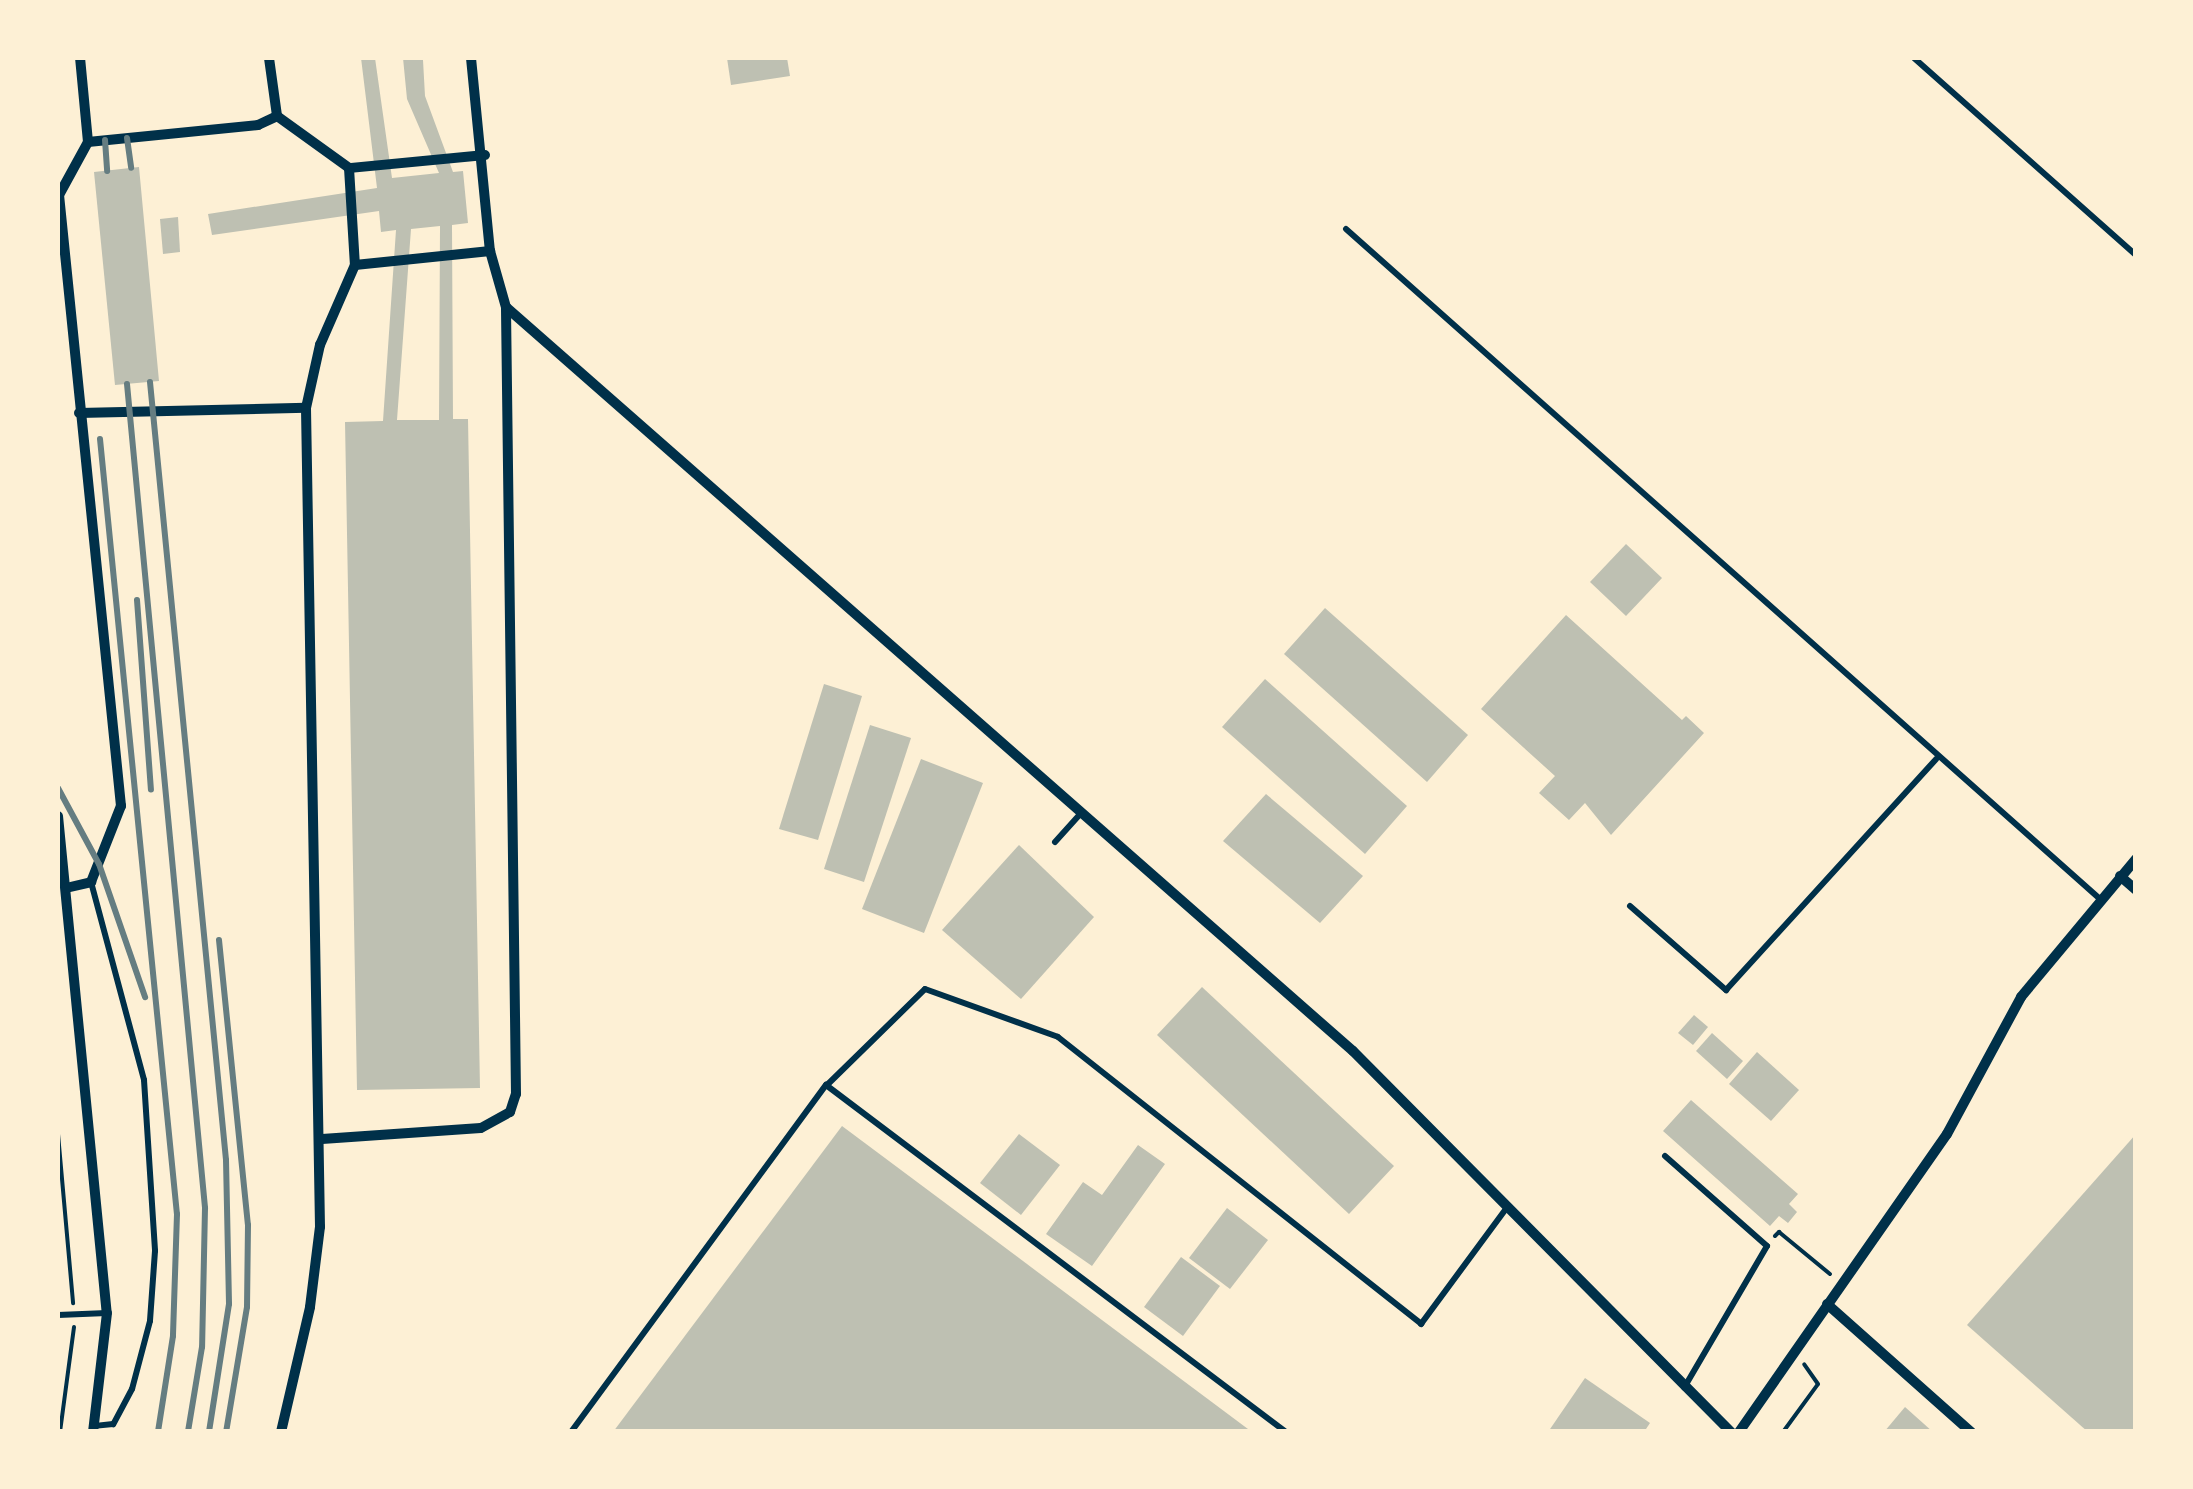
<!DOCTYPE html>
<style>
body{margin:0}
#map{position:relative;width:2193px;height:1489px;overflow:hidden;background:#fdf0d5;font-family:Roboto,sans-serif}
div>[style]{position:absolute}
.building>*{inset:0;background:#bec0b2}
.path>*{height:4px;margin:-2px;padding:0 2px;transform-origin:2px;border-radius:2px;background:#003049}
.service>*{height:6px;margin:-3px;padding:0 3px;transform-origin:3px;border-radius:3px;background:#003049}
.minor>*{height:10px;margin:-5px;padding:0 5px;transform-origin:5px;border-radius:5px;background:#003049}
.rail>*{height:6px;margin:-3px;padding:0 3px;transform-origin:3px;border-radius:3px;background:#657d81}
span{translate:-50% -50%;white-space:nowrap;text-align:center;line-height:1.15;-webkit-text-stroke:10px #fdf0d5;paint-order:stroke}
.frame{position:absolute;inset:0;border:60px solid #fdf0d5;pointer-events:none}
</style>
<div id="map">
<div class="building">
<i style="clip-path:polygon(evenodd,361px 58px,375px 58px,392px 178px,439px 173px,407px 99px,403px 58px,423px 60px,425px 96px,453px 172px,463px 171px,468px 223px,452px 225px,453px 419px,468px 419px,480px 1088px,357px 1090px,345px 422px,383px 421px,396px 230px,381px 232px,379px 211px,212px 235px,208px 214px,377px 188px,361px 58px,440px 226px,439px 420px,397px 420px,411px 229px,440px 226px)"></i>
<i style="clip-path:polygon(727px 58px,787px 58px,790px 76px,731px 85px)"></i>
<i style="clip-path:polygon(139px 167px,159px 381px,115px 385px,94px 172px)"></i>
<i style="clip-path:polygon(178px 217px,180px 252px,163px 254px,160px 219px)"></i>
<i style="clip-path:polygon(1626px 544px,1662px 578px,1626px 616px,1590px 582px)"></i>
<i style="clip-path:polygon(1325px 608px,1468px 735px,1427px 782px,1284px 654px)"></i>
<i style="clip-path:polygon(1566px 615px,1682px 720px,1686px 716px,1704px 733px,1611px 835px,1585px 803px,1569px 820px,1539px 793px,1555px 776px,1481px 709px)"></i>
<i style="clip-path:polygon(1265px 679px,1407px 806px,1365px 854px,1222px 727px)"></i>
<i style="clip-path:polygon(824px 684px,862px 696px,818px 840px,779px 829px)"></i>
<i style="clip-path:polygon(870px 725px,911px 738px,864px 882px,824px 869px)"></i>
<i style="clip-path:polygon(921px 759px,983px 783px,924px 933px,862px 909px)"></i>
<i style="clip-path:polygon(1266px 794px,1363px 876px,1320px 923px,1223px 841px)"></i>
<i style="clip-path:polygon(1019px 845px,1094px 917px,1021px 999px,942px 930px)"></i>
<i style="clip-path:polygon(1202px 987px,1394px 1166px,1349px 1214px,1157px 1035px)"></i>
<i style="clip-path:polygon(1694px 1015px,1708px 1027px,1693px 1045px,1678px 1033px)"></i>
<i style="clip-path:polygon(1712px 1033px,1743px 1061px,1727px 1079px,1696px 1051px)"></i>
<i style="clip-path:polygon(1757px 1052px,1799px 1090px,1771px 1121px,1729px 1084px)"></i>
<i style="clip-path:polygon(1691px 1100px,1798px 1194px,1789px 1204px,1797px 1212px,1788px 1223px,1779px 1216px,1770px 1226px,1663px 1131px)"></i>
<i style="clip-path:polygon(842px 1126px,1252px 1432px,613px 1432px)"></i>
<i style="clip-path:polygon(1019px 1134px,1060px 1165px,1021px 1215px,980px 1183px)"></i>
<i style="clip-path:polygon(2136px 1134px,2136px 1432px,2088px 1432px,1967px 1325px)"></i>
<i style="clip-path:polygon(1138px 1145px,1165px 1164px,1092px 1266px,1046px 1234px,1083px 1182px,1102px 1195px)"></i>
<i style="clip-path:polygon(1227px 1208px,1268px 1240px,1230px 1289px,1189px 1258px)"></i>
<i style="clip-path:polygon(1181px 1257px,1220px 1286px,1183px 1336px,1144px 1307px)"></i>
<i style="clip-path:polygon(1585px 1378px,1650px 1423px,1644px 1432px,1548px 1432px)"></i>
<i style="clip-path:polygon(1905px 1407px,1933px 1432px,1884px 1432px)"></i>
</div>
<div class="path">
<i style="left:58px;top:1134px;width:170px;rotate:84.9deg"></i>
<i style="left:1775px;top:1236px;width:6px;rotate:-45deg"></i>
<i style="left:1779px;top:1232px;width:66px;rotate:39.5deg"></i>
<i style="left:60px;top:1432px;width:106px;rotate:-82.4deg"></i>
<i style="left:1783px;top:1432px;width:59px;rotate:-53.9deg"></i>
<i style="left:1818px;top:1384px;width:24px;rotate:-125deg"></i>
</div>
<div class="service">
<i style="left:1914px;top:58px;width:297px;rotate:41.6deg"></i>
<i style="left:1346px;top:229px;width:1009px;rotate:41.62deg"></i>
<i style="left:1055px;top:842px;width:39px;rotate:-48deg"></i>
<i style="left:91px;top:882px;width:205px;rotate:75deg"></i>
<i style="left:144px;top:1080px;width:171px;rotate:86.3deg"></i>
<i style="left:155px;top:1251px;width:70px;rotate:94.1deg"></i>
<i style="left:150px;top:1321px;width:70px;rotate:104.8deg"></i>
<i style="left:132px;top:1389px;width:40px;rotate:118deg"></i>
<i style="left:113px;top:1424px;width:18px;rotate:174deg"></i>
<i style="left:1630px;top:906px;width:128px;rotate:41.2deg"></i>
<i style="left:1726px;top:990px;width:312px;rotate:-47.7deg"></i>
<i style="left:827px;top:1085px;width:137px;rotate:-44.4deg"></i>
<i style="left:925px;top:989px;width:141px;rotate:19.8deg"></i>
<i style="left:1058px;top:1037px;width:463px;rotate:38.3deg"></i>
<i style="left:1421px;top:1324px;width:147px;rotate:-53.6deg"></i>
<i style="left:1665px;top:1156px;width:136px;rotate:41.4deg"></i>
<i style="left:1767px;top:1246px;width:164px;rotate:120.3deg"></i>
<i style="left:58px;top:1315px;width:49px;rotate:-2.3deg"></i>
<i style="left:571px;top:1432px;width:431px;rotate:-53.7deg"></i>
<i style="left:826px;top:1085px;width:576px;rotate:37.03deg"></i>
</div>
<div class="minor">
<i style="left:269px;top:58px;width:59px;rotate:82.1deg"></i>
<i style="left:277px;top:116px;width:89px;rotate:35.8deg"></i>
<i style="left:471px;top:58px;width:194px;rotate:84.4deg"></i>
<i style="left:490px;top:251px;width:58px;rotate:74.1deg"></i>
<i style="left:506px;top:307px;width:1127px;rotate:41.3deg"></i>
<i style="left:1353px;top:1051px;width:537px;rotate:45.23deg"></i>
<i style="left:88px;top:142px;width:171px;rotate:-5.7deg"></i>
<i style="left:258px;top:125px;width:21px;rotate:-25deg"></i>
<i style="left:485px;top:155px;width:137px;rotate:174.5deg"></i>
<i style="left:349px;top:168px;width:97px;rotate:86.5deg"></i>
<i style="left:355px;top:265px;width:136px;rotate:-5.9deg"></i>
<i style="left:79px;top:413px;width:227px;rotate:-1.3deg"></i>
<i style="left:58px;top:816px;width:499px;rotate:84.4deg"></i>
<i style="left:107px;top:1313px;width:120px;rotate:96.7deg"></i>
<i style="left:2120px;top:876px;width:21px;rotate:41deg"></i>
<i style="left:66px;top:888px;width:26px;rotate:-13deg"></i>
<i style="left:91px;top:882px;width:82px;rotate:-68.5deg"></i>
<i style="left:121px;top:806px;width:614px;rotate:-95.79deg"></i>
<i style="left:59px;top:195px;width:60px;rotate:-61.3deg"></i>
<i style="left:88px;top:142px;width:84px;rotate:-95.4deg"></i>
<i style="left:322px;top:1139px;width:159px;rotate:-4deg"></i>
<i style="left:481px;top:1128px;width:33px;rotate:-29deg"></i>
<i style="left:510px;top:1112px;width:19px;rotate:-72deg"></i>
<i style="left:516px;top:1094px;width:787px;rotate:-90.73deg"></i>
<i style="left:1827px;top:1304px;width:193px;rotate:41.6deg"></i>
<i style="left:281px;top:1432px;width:128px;rotate:-76.9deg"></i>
<i style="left:310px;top:1307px;width:81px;rotate:-82.9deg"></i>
<i style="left:320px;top:1227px;width:819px;rotate:-90.98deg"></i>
<i style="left:306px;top:408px;width:65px;rotate:-77.5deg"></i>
<i style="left:320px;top:345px;width:87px;rotate:-66.4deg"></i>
<i style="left:1739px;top:1432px;width:363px;rotate:-55.1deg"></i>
<i style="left:1947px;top:1134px;width:156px;rotate:-61.6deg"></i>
<i style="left:2021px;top:997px;width:180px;rotate:-50.2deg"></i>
</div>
<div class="rail">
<i style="left:127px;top:138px;width:30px;rotate:82deg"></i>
<i style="left:105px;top:140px;width:31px;rotate:86deg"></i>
<i style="left:150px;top:382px;width:782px;rotate:84.42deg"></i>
<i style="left:226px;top:1160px;width:144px;rotate:88.8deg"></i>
<i style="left:229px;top:1304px;width:130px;rotate:98.9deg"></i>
<i style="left:127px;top:384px;width:828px;rotate:84.59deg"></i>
<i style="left:205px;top:1208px;width:139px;rotate:91.2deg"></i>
<i style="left:202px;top:1347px;width:86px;rotate:99.4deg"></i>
<i style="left:100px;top:439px;width:779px;rotate:84.33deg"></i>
<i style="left:177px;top:1214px;width:122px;rotate:91.9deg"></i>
<i style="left:173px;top:1336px;width:97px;rotate:98.9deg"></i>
<i style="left:137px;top:600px;width:190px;rotate:85.8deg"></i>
<i style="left:58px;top:788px;width:86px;rotate:61.7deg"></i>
<i style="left:99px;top:864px;width:141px;rotate:70.9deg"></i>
<i style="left:219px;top:940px;width:286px;rotate:84.2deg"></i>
<i style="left:248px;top:1225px;width:82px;rotate:90.7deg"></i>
<i style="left:247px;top:1307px;width:127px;rotate:99.5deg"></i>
</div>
<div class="frame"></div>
</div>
